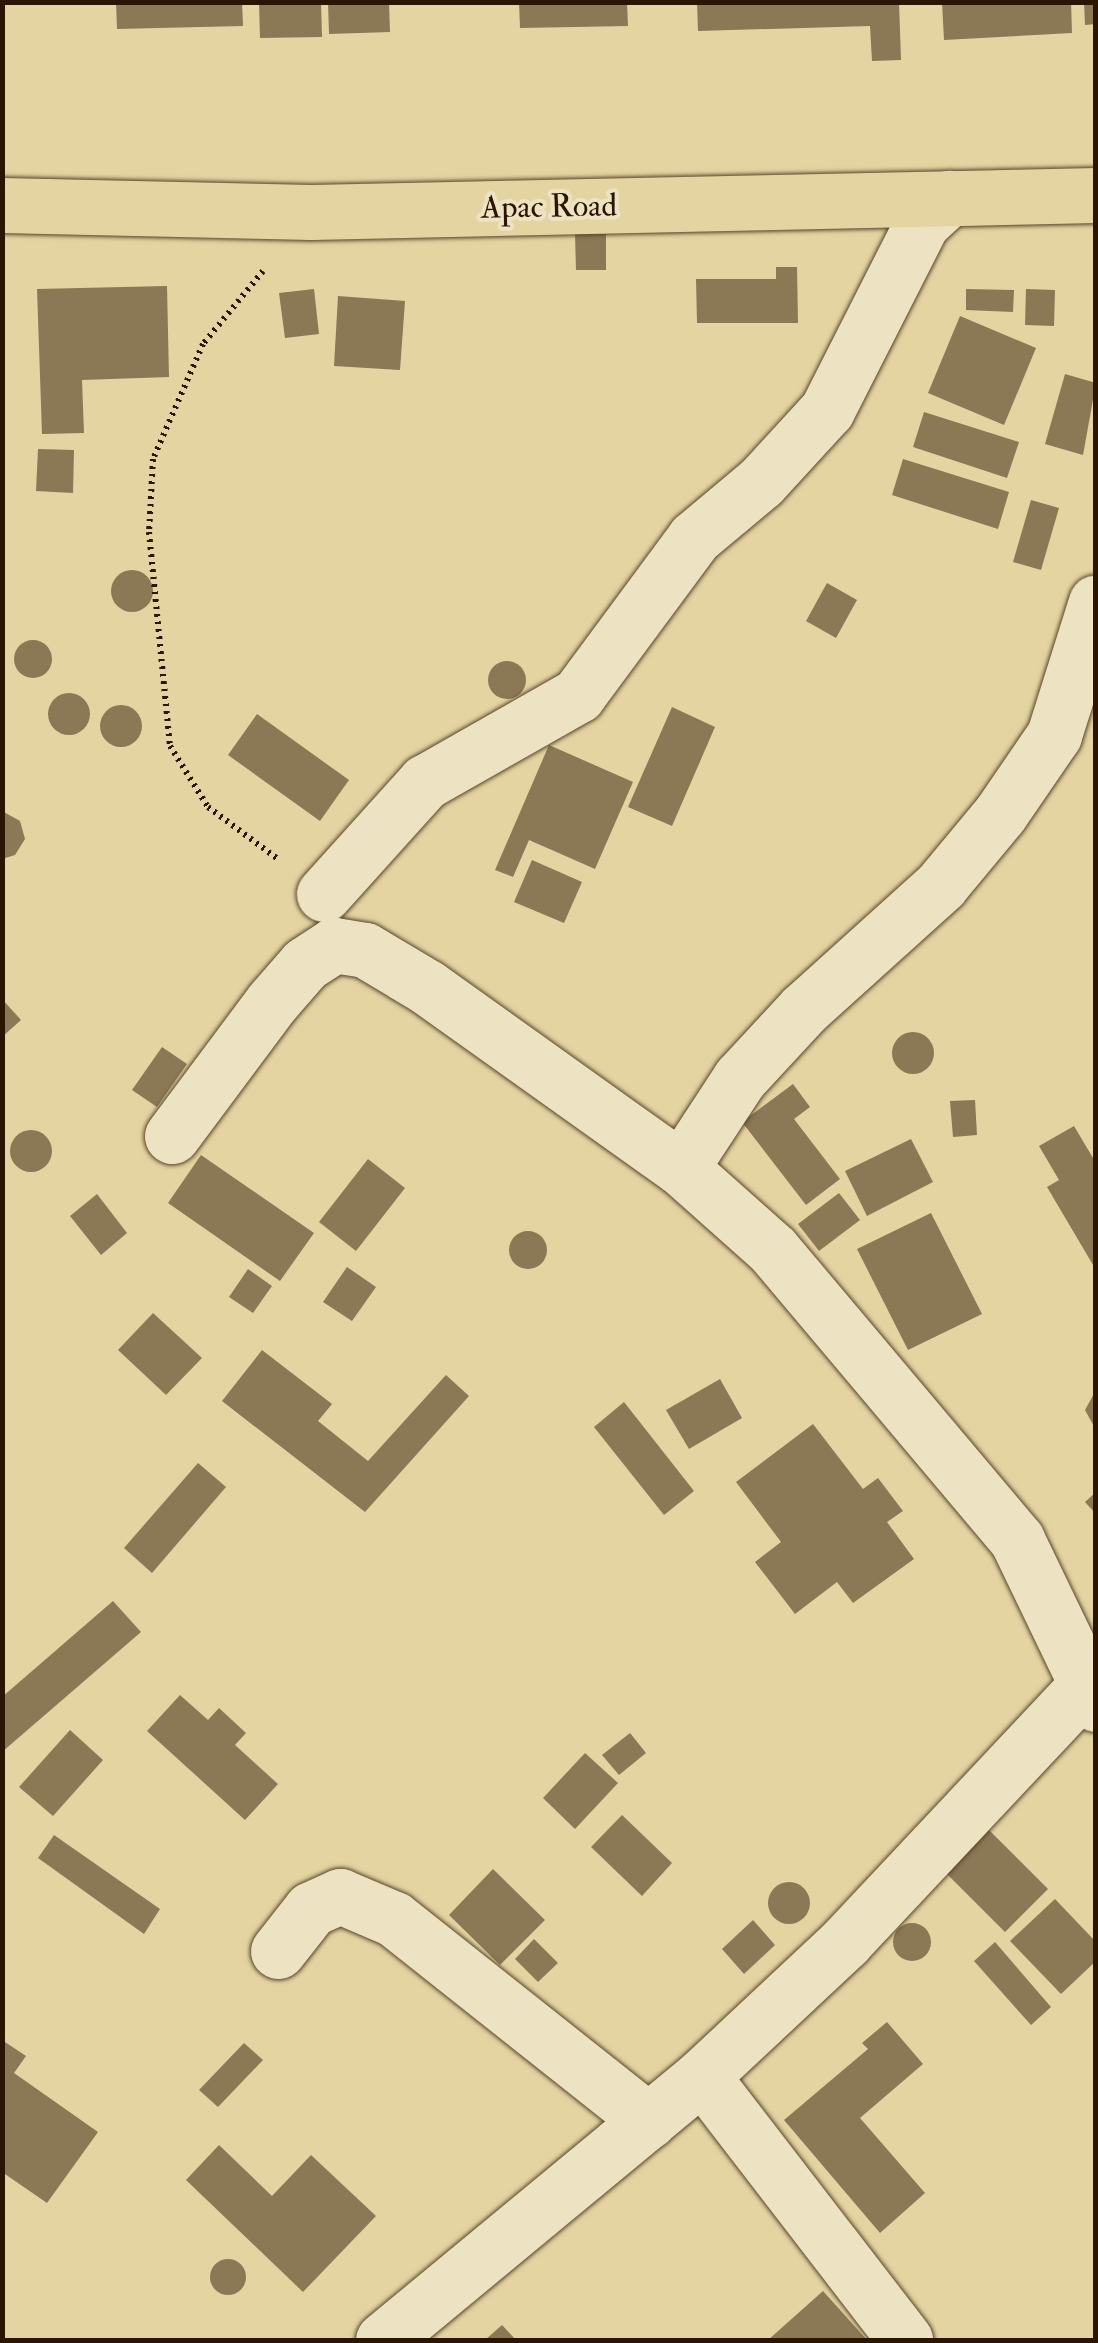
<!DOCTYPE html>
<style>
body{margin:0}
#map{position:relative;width:1098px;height:2343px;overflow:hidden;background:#e4d4a2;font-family:"IM FELL Double Pica",serif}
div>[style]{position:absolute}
.building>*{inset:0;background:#8b7855}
.round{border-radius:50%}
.path>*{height:6px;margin-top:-3px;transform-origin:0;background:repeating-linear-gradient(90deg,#2b1501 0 2.5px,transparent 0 7.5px)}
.roads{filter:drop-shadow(0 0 2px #594529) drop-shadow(0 0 2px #594529)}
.minor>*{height:55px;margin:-27.5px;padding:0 27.5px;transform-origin:27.5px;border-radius:27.5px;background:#ede3c3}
.major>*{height:55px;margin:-27.5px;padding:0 27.5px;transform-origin:27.5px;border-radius:27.5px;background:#e4d4a2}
span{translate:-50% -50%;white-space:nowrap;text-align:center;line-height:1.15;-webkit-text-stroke:8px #ede3c3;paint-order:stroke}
.street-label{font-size:32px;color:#2b1501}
.frame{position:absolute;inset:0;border:5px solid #2b1501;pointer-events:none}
</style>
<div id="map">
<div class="building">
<i style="clip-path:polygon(116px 2px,242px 2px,243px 26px,117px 29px)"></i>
<i style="clip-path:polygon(259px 2px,321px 2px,322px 37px,260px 38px)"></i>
<i style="clip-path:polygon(328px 2px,389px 2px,390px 32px,329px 34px)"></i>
<i style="clip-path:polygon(519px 2px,627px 2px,628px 26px,520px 28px)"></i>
<i style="clip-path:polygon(697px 2px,899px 2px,901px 60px,872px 61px,870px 26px,698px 31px)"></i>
<i style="clip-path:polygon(942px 2px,1071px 2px,1072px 33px,944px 40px)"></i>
<i style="clip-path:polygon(1084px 2px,1096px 2px,1096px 24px,1085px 25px)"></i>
<i style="clip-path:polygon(575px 234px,606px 234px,606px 270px,576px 270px)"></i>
<i style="clip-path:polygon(776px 267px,797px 267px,798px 323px,697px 323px,696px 279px,776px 279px)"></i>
<i style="clip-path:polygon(167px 286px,169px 377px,82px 380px,84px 433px,42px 434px,37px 289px)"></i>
<i style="clip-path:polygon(314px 289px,319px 334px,285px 338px,279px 293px)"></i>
<i style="clip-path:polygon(966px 289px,1014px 290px,1013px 312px,966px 310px)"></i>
<i style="clip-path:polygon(1026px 289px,1055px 290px,1054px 326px,1025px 325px)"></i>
<i style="clip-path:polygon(338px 296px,405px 301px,400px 370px,334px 366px)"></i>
<i style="clip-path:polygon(960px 316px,1036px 348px,1004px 425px,928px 393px)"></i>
<i style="clip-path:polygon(1065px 374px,1096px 383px,1083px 455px,1045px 444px)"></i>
<i style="clip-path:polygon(924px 412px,1019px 442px,1007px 478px,913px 447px)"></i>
<i style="clip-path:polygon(38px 449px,74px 450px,73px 493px,36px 491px)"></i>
<i style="clip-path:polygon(903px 459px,1009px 492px,998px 529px,892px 495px)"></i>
<i style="clip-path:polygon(1031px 500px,1059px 508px,1041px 570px,1013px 562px)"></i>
<i class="round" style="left:111px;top:570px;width:42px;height:42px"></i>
<i style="clip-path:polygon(827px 583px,857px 600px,836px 638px,806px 621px)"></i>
<i class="round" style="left:14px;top:640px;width:38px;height:38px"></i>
<i class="round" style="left:488px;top:661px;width:38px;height:38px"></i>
<i class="round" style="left:48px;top:693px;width:42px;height:42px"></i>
<i class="round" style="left:100px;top:705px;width:42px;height:42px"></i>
<i style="clip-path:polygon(672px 707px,715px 727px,672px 826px,628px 807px)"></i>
<i style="clip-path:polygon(257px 714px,349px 780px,320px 821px,228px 755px)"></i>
<i style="clip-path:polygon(549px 745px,633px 782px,595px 869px,529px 840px,513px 877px,495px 870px)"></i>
<i style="clip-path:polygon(2px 811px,20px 821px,25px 839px,15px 855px,2px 859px)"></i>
<i style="clip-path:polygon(532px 860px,582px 882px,564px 923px,514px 902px)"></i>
<i style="clip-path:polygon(2px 999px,21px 1020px,2px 1037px)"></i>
<i class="round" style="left:892px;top:1032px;width:42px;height:42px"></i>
<i style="clip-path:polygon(162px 1047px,187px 1064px,157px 1107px,132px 1090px)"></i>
<i style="clip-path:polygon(793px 1084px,810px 1107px,794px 1119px,840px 1179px,806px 1205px,742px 1122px)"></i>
<i style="clip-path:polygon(975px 1100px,977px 1135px,953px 1137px,950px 1101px)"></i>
<i style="clip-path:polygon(1074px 1126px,1096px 1163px,1096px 1270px,1047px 1187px,1059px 1180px,1039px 1146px)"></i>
<i class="round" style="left:10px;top:1130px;width:42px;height:42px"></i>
<i style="clip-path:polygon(911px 1139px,933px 1182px,867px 1216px,845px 1171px)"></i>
<i style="clip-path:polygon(201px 1155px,314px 1233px,280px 1281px,168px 1203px)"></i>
<i style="clip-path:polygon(368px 1159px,405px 1188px,356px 1251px,319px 1222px)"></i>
<i style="clip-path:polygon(839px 1193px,860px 1220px,819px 1251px,798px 1224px)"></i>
<i style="clip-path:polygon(97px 1194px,127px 1233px,101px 1255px,70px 1216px)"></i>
<i style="clip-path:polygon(931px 1213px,982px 1314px,908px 1350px,857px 1249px)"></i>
<i class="round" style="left:509px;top:1231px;width:38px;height:38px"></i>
<i style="clip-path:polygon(347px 1267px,376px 1287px,352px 1321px,323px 1302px)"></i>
<i style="clip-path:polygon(248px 1269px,272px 1286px,253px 1313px,229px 1297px)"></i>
<i style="clip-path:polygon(153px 1313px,202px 1358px,166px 1395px,118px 1350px)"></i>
<i style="clip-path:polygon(262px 1350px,332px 1404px,318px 1421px,368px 1461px,446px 1375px,469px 1396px,365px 1512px,222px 1401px)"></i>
<i style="clip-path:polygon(720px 1379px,742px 1418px,689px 1449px,666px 1410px)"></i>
<i style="clip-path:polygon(1096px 1390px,1096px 1430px,1085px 1410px)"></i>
<i style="clip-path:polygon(624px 1402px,694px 1491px,664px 1515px,594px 1427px)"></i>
<i style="clip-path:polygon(813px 1424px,863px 1489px,878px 1478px,903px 1511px,887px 1522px,914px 1559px,853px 1603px,837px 1582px,795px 1614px,755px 1562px,781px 1542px,736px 1482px)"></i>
<i style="clip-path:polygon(198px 1463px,226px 1487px,152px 1573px,124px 1548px)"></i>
<i style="clip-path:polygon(1096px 1492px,1096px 1514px,1085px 1502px)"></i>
<i style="clip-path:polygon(113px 1601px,141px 1632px,2px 1752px,2px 1697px)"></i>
<i style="clip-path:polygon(180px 1695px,208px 1720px,219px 1708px,246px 1733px,235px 1745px,278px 1784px,245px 1820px,147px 1731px)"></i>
<i style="clip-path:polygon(70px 1730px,103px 1760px,53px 1816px,19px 1787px)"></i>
<i style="clip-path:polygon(630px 1733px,646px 1753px,619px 1775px,602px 1755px)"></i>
<i style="clip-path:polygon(585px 1753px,618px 1783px,575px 1829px,543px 1798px)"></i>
<i style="clip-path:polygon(622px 1815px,672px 1863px,642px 1896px,591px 1847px)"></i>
<i style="clip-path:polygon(989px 1830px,1048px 1889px,1005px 1932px,947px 1874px)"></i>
<i style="clip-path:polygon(54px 1835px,160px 1909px,144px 1934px,38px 1858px)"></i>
<i style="clip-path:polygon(493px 1869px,545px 1920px,500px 1965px,449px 1915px)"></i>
<i class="round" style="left:768px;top:1882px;width:42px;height:42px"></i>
<i style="clip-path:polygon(1055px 1899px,1096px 1942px,1096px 1961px,1061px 1994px,1010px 1941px)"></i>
<i style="clip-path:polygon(753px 1920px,775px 1945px,744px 1974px,722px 1949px)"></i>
<i class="round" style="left:893px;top:1923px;width:38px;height:38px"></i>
<i style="clip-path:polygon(534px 1939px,558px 1963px,538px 1982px,515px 1959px)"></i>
<i style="clip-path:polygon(995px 1942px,1051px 2007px,1031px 2025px,974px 1961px)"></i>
<i style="clip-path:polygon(887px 2022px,923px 2064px,860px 2118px,925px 2193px,880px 2233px,784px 2120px,868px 2049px,862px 2043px)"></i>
<i style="clip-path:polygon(2px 2040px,26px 2056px,14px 2073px,98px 2132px,47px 2203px,2px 2172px)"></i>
<i style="clip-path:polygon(244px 2043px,263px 2060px,218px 2107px,199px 2090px)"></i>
<i style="clip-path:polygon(219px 2145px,272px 2196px,311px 2155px,376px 2216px,303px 2292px,186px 2180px)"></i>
<i class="round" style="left:210px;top:2259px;width:36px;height:36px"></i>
<i style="clip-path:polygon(823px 2291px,867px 2340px,768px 2340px)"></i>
<i style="clip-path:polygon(502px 2325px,516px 2340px,485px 2340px)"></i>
</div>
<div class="path">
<i style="left:263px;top:271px;width:94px;rotate:129.4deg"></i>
<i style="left:203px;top:344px;width:125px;rotate:113.5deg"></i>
<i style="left:153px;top:459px;width:73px;rotate:93.1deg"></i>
<i style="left:149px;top:532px;width:215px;rotate:84.4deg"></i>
<i style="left:170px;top:746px;width:72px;rotate:58.1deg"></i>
<i style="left:208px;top:807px;width:89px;rotate:36.7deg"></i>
</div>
<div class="roads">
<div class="minor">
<i style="left:324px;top:894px;width:151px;rotate:-48deg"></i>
<i style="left:425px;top:782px;width:176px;rotate:-29.6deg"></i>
<i style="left:578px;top:695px;width:195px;rotate:-53.5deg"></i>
<i style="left:694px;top:538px;width:87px;rotate:-39.9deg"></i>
<i style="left:761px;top:482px;width:98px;rotate:-47.5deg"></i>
<i style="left:827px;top:410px;width:210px;rotate:-63.1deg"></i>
<i style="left:922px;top:223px;width:37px;rotate:-43deg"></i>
<i style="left:172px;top:1136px;width:167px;rotate:-53.3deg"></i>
<i style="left:272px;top:1002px;width:50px;rotate:-49deg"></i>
<i style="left:305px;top:964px;width:35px;rotate:-33deg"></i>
<i style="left:334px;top:945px;width:31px;rotate:9deg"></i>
<i style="left:365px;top:950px;width:72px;rotate:30.8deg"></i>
<i style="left:427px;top:987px;width:312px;rotate:35.5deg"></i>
<i style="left:681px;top:1168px;width:123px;rotate:41.7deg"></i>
<i style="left:773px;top:1250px;width:379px;rotate:49.9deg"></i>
<i style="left:1017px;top:1540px;width:182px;rotate:64.3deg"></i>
<i style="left:681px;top:1168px;width:108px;rotate:-56.8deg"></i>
<i style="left:740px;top:1078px;width:94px;rotate:-47.2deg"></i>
<i style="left:804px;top:1009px;width:185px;rotate:-42.1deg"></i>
<i style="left:941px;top:885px;width:92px;rotate:-50.3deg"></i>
<i style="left:1000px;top:814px;width:96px;rotate:-55.6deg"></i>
<i style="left:1054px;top:735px;width:139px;rotate:-72.5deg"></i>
<i style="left:278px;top:1951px;width:53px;rotate:-51.8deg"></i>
<i style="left:311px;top:1909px;width:32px;rotate:-24deg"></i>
<i style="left:340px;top:1896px;width:59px;rotate:23.1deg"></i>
<i style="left:394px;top:1919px;width:325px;rotate:38.4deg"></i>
<i style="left:702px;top:2076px;width:333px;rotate:52.4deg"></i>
<i style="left:383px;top:2340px;width:414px;rotate:-39.6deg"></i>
<i style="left:702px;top:2076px;width:196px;rotate:-43.1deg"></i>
<i style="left:845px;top:1942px;width:366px;rotate:-46.8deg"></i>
</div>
<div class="major">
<i style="left:2px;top:205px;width:309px;rotate:1.3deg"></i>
<i style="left:311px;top:212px;width:785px;rotate:-1.24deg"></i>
</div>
</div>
<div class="street-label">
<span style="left:549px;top:207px;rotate:-1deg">Apac Road</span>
</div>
<div class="frame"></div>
</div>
